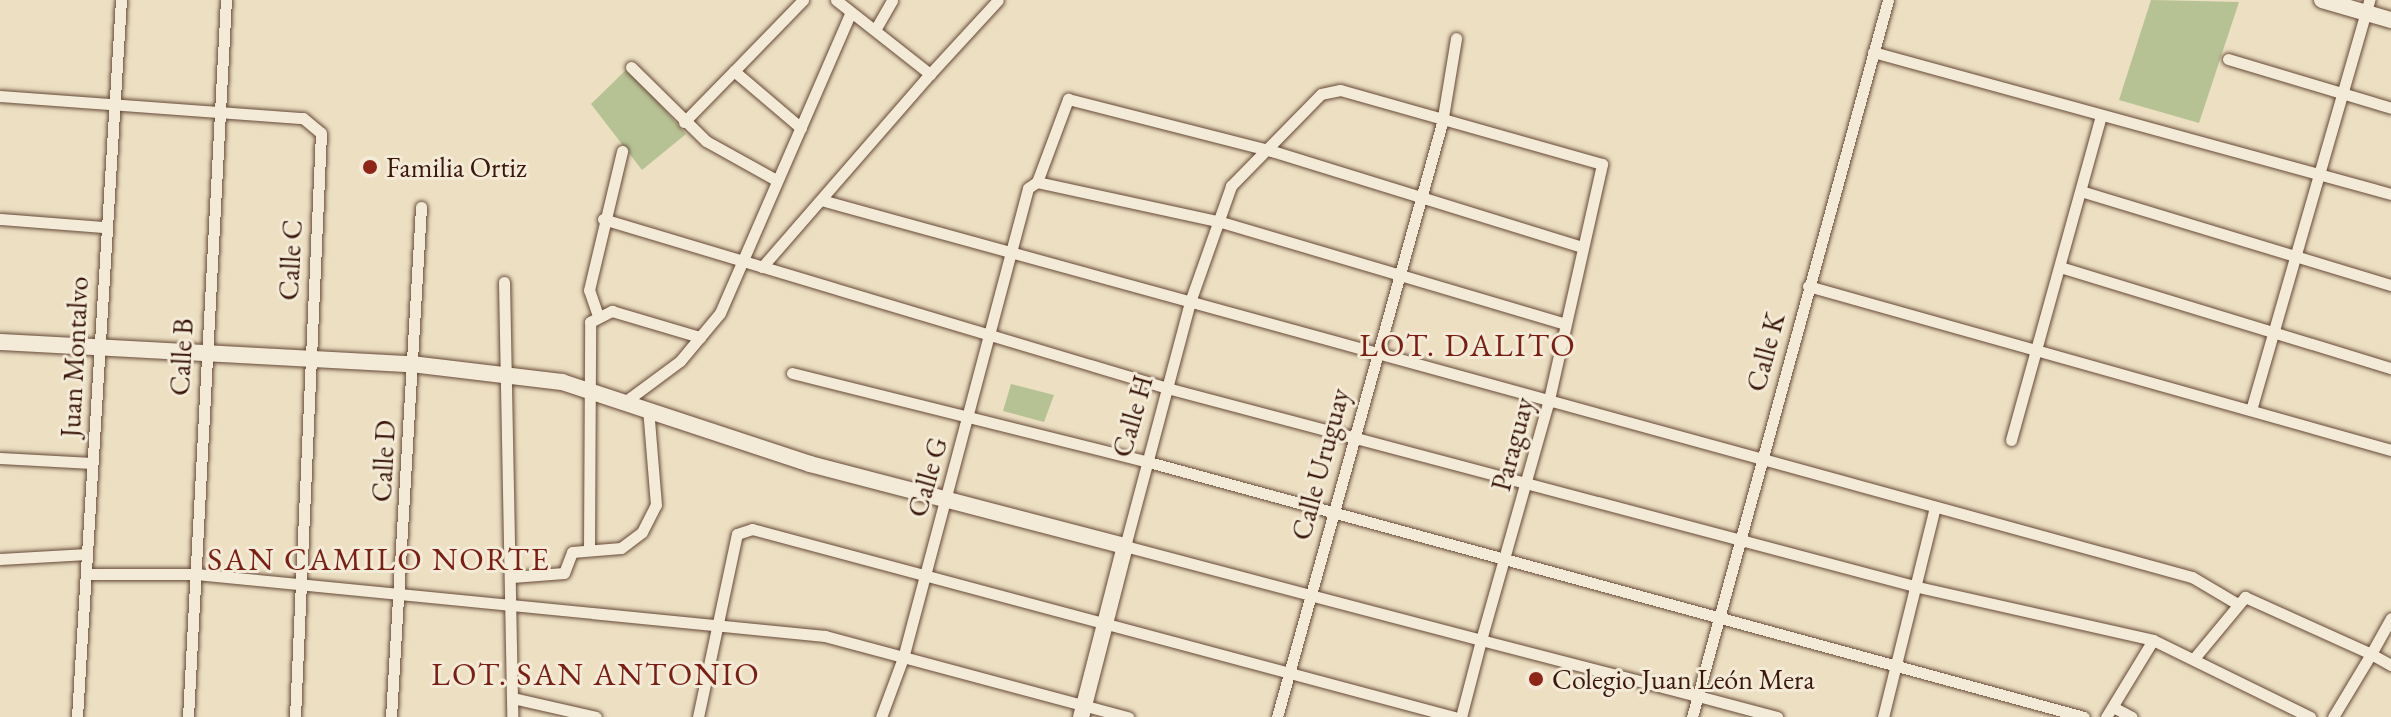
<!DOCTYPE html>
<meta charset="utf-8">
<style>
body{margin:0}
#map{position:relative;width:2391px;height:717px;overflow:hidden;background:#ecdfc2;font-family:"EB Garamond",serif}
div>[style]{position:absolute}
.green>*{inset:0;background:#b6c294}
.roads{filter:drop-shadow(0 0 2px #664937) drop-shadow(0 0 2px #664937)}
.street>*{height:11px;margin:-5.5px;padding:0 5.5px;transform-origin:5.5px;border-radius:5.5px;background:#f3ead7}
.secondary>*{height:16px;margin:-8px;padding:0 8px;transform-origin:8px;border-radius:8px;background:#f3ead7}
.dots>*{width:22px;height:22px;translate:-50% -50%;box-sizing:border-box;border:4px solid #f3ead7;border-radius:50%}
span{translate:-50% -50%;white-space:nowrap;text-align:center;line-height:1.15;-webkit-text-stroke:6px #f3ead7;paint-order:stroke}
.poi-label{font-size:28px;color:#3a1709}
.left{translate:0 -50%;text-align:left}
.street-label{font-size:28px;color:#3a1709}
.quarter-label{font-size:32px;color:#7a1f14;letter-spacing:2px}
</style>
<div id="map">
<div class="green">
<i style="clip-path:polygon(2151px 0,2239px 2px,2199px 123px,2119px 100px)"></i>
<i style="clip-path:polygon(628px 68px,686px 134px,642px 170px,591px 104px)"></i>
<i style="clip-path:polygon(1011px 384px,1054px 395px,1044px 422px,1003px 411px)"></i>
</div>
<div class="roads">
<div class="street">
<i style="left:836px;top:0;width:120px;rotate:38.2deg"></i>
<i style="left:930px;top:74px;width:100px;rotate:-47.4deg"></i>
<i style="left:875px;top:30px;width:34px;rotate:-60deg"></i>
<i style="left:1873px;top:52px;width:537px;rotate:15.33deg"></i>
<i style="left:2228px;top:59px;width:170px;rotate:16.7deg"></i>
<i style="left:631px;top:67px;width:105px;rotate:44.6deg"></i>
<i style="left:706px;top:141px;width:80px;rotate:29.1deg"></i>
<i style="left:0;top:96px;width:304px;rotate:4.2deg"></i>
<i style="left:303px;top:118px;width:23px;rotate:40deg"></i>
<i style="left:321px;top:133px;width:585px;rotate:92.55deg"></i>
<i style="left:684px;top:122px;width:71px;rotate:-45.6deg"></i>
<i style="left:801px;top:128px;width:88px;rotate:-139.6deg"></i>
<i style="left:734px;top:71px;width:99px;rotate:-45.8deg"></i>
<i style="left:1037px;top:182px;width:89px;rotate:-69.5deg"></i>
<i style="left:1068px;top:99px;width:211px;rotate:14.3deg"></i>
<i style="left:1272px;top:151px;width:325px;rotate:17.2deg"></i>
<i style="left:2081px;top:191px;width:324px;rotate:16.9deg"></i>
<i style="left:821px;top:200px;width:1422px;rotate:15.38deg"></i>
<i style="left:2192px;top:577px;width:51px;rotate:30.6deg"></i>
<i style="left:0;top:219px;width:104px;rotate:4.4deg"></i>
<i style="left:603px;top:219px;width:589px;rotate:16.68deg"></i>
<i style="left:1167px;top:388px;width:777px;rotate:14.84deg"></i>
<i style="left:1918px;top:587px;width:241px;rotate:12.7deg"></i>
<i style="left:2153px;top:640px;width:175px;rotate:26.1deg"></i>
<i style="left:762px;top:267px;width:256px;rotate:-49deg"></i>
<i style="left:2060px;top:267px;width:346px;rotate:17deg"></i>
<i style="left:504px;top:282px;width:435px;rotate:88.9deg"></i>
<i style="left:1808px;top:286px;width:606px;rotate:15.71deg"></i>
<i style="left:597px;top:313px;width:24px;rotate:-109deg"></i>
<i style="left:589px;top:290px;width:143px;rotate:-76.6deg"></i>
<i style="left:792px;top:373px;width:364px;rotate:14deg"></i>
<i style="left:1145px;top:461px;width:973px;rotate:15.25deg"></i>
<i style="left:626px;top:401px;width:67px;rotate:-36.5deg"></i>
<i style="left:680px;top:361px;width:62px;rotate:-50.2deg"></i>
<i style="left:720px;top:313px;width:328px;rotate:-66.5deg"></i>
<i style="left:2251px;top:410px;width:427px;rotate:-73.9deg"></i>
<i style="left:2011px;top:440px;width:337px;rotate:-74.5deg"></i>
<i style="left:0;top:458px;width:92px;rotate:3.1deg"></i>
<i style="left:589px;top:550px;width:228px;rotate:-89.7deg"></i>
<i style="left:590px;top:322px;width:25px;rotate:-27deg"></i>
<i style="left:612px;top:311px;width:92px;rotate:16.5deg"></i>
<i style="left:0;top:559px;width:87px;rotate:-3.3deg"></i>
<i style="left:86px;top:574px;width:110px"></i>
<i style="left:196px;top:574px;width:632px;rotate:5.63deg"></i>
<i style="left:825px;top:636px;width:314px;rotate:15deg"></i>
<i style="left:512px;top:577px;width:52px;rotate:-4.4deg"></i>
<i style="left:564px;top:573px;width:22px;rotate:-69deg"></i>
<i style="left:572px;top:552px;width:49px;rotate:-4.7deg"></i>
<i style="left:621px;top:548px;width:26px;rotate:-37deg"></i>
<i style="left:642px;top:532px;width:30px;rotate:-63deg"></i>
<i style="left:656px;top:505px;width:97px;rotate:-94.7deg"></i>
<i style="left:2196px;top:656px;width:77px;rotate:-50.3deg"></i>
<i style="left:2245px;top:597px;width:138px;rotate:24.3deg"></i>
<i style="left:2371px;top:654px;width:41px;rotate:-60.9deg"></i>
<i style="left:513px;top:698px;width:85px;rotate:12.9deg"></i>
<i style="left:2113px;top:707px;width:21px;rotate:28deg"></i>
<i style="left:77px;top:717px;width:718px;rotate:-86.49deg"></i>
<i style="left:188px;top:717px;width:718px;rotate:-86.97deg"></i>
<i style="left:391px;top:717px;width:511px;rotate:-86.63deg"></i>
<i style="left:698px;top:717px;width:187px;rotate:-78deg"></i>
<i style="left:737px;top:534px;width:16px;rotate:-18deg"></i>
<i style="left:752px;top:529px;width:727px;rotate:14.99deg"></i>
<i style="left:881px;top:717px;width:63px;rotate:-69.6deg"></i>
<i style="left:903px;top:658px;width:486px;rotate:-75.1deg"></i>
<i style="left:1028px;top:188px;width:11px;rotate:-34deg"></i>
<i style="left:1037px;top:182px;width:185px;rotate:12.2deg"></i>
<i style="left:1218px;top:221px;width:362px;rotate:16.5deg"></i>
<i style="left:1277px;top:717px;width:616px;rotate:-74.48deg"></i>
<i style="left:1442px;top:123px;width:86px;rotate:-80.6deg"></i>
<i style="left:1461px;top:717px;width:80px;rotate:-75.4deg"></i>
<i style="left:1481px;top:640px;width:245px;rotate:-74.2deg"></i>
<i style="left:1548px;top:404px;width:246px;rotate:-77.3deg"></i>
<i style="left:1602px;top:164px;width:272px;rotate:-164.2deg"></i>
<i style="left:1340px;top:90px;width:19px;rotate:168deg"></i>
<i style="left:1321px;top:94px;width:129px;rotate:134.4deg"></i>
<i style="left:1231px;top:186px;width:123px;rotate:109.5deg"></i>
<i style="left:1190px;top:302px;width:253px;rotate:104.9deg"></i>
<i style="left:1125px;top:546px;width:191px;rotate:14.8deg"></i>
<i style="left:1310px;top:595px;width:177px;rotate:14.7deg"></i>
<i style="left:1481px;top:640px;width:224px;rotate:14.5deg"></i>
<i style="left:1698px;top:696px;width:82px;rotate:14.9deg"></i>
<i style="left:1692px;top:717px;width:743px;rotate:-74.71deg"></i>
<i style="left:1883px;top:717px;width:216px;rotate:-76.1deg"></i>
<i style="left:2106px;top:717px;width:90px;rotate:-58.6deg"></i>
<i style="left:2333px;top:717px;width:74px;rotate:-58.9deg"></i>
<i style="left:2371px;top:654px;width:23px;rotate:29deg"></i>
</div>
<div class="secondary">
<i style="left:2322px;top:0;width:72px;rotate:16.2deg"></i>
<i style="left:0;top:342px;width:412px;rotate:3.1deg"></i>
<i style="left:411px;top:364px;width:152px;rotate:6.8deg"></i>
<i style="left:562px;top:382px;width:261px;rotate:18.3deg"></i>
<i style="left:810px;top:464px;width:325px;rotate:14.6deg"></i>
<i style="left:1125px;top:546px;width:177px;rotate:104.4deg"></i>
</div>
</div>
<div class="dots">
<i style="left:370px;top:167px;background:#8f2418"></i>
<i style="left:1536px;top:679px;background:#8f2418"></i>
</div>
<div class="poi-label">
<span class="left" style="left:386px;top:167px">Familia Ortiz</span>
<span class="left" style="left:1552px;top:679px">Colegio Juan León Mera</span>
</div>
<div class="street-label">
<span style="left:290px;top:260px;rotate:-87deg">Calle C</span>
<span style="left:1765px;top:352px;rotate:-75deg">Calle K</span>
<span style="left:74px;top:357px;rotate:-87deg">Juan Montalvo</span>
<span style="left:181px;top:357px;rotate:-87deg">Calle B</span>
<span style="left:1132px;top:416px;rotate:-74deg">Calle H</span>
<span style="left:1512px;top:444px;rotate:-75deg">Paraguay</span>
<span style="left:383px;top:461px;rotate:-87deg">Calle D</span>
<span style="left:1320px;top:464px;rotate:-75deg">Calle Uruguay</span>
<span style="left:927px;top:477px;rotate:-74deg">Calle G</span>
</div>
<div class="quarter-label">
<span style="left:1468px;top:345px">LOT. DALITO</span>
<span style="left:379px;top:559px">SAN CAMILO NORTE</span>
<span style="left:596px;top:674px">LOT. SAN ANTONIO</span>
</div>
</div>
